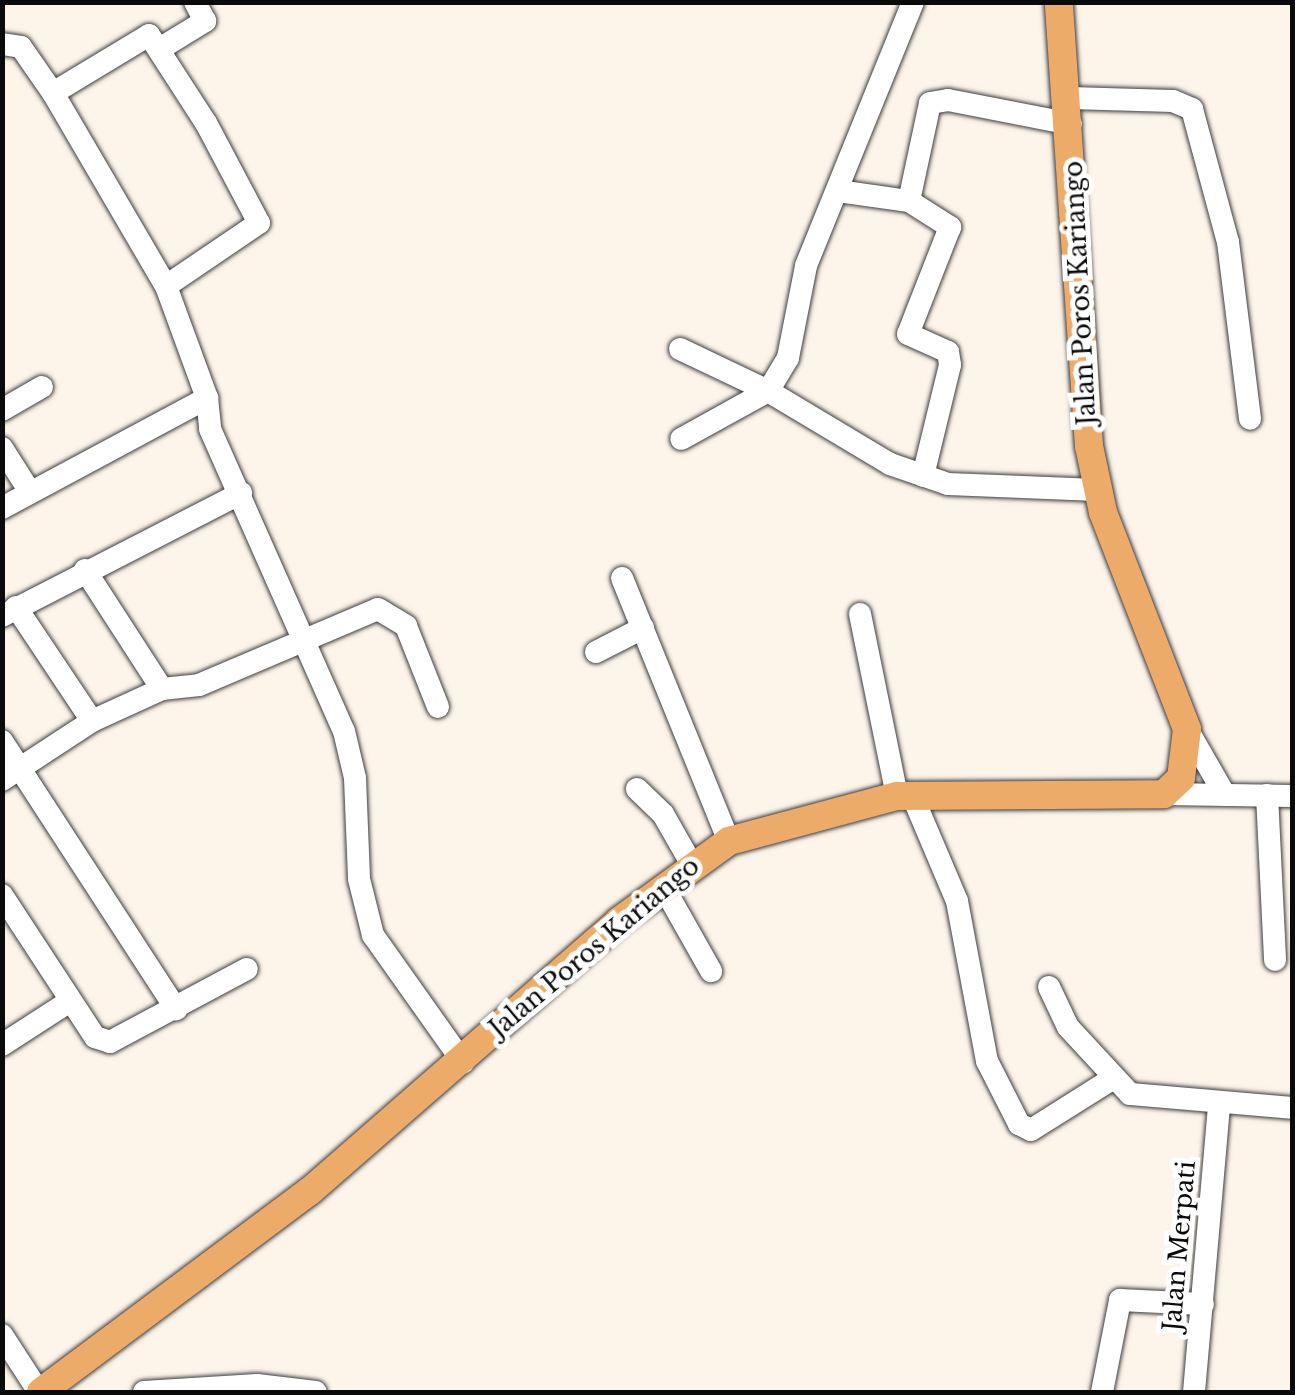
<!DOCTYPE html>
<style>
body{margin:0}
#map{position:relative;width:1295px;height:1395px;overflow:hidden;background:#fdf4ea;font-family:"Libre Baskerville",serif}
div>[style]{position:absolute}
.roads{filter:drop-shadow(0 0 2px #3d3d3d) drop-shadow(0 0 2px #3d3d3d)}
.minor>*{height:22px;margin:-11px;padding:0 11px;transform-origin:11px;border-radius:11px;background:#fff}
.major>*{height:28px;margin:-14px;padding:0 14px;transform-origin:14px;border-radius:14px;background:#edab6a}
span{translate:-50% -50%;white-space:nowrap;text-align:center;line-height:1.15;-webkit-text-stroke:10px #fff;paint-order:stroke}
.street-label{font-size:25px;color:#0a0a0a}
.frame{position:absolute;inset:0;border:5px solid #0a0a0a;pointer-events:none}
</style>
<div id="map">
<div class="roads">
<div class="minor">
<i style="left:913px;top:2px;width:285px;rotate:112.1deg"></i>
<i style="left:806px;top:266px;width:94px;rotate:101.1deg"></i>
<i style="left:788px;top:358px;width:39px;rotate:121deg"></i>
<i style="left:768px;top:391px;width:142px;rotate:30.9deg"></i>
<i style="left:890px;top:464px;width:61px;rotate:19deg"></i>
<i style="left:948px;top:484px;width:149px;rotate:2.3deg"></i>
<i style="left:2px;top:44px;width:19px;rotate:9deg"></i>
<i style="left:21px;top:47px;width:56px;rotate:55.2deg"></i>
<i style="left:53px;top:93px;width:224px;rotate:59.7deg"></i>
<i style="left:166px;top:286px;width:119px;rotate:69.9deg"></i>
<i style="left:161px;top:48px;width:52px;rotate:-31.5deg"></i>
<i style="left:205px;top:21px;width:21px;rotate:-118deg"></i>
<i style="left:53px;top:93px;width:112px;rotate:-31.1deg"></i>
<i style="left:149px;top:35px;width:105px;rotate:57.1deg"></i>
<i style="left:206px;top:123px;width:113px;rotate:62.1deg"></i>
<i style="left:259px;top:223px;width:112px;rotate:145.9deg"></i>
<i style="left:1070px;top:98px;width:103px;rotate:1.7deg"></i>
<i style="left:1173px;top:101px;width:21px;rotate:23deg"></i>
<i style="left:1192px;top:109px;width:138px;rotate:74.9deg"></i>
<i style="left:1228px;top:242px;width:178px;rotate:82.9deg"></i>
<i style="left:838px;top:191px;width:72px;rotate:8deg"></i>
<i style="left:909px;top:201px;width:100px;rotate:-77.9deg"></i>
<i style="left:930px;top:103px;width:18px;rotate:-9deg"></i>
<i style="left:948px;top:100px;width:125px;rotate:11deg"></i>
<i style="left:909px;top:201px;width:49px;rotate:32.4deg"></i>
<i style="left:950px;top:227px;width:115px;rotate:111.4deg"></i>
<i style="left:908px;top:334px;width:44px;rotate:24.2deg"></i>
<i style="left:948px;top:352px;width:13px;rotate:81deg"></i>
<i style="left:950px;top:365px;width:114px;rotate:103.7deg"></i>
<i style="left:680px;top:349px;width:98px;rotate:25.5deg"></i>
<i style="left:768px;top:391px;width:99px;rotate:151.1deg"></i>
<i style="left:2px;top:410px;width:46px;rotate:-29.9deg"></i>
<i style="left:2px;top:448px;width:52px;rotate:57.5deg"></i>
<i style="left:2px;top:508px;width:233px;rotate:-28.2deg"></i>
<i style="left:207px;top:398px;width:31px;rotate:84deg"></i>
<i style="left:210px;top:429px;width:330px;rotate:66.1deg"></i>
<i style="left:344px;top:731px;width:48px;rotate:76.8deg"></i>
<i style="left:355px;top:778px;width:101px;rotate:87.7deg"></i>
<i style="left:359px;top:879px;width:58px;rotate:76deg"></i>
<i style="left:373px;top:935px;width:156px;rotate:54.7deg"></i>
<i style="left:85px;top:570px;width:142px;rotate:57.1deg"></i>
<i style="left:622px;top:578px;width:284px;rotate:67.9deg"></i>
<i style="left:16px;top:607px;width:137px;rotate:56.3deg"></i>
<i style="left:860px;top:614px;width:186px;rotate:78.5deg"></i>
<i style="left:2px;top:616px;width:269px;rotate:-27.2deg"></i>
<i style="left:596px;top:652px;width:53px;rotate:-27.1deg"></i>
<i style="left:1187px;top:729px;width:76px;rotate:60.1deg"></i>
<i style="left:2px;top:741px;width:320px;rotate:57deg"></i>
<i style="left:2px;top:780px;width:108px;rotate:-33.2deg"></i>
<i style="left:92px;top:721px;width:77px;rotate:-24.6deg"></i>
<i style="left:162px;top:689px;width:37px;rotate:-6deg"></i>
<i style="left:199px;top:685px;width:194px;rotate:-23deg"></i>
<i style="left:378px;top:609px;width:33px;rotate:31deg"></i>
<i style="left:406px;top:626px;width:87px;rotate:68.4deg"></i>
<i style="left:637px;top:789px;width:36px;rotate:44deg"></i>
<i style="left:663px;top:814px;width:56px;rotate:60.3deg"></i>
<i style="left:1164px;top:794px;width:128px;rotate:0.9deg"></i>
<i style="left:912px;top:795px;width:115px;rotate:67deg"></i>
<i style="left:957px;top:901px;width:163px;rotate:79.4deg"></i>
<i style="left:987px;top:1061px;width:71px;rotate:63.1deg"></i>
<i style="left:1019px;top:1124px;width:13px;rotate:27deg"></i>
<i style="left:1031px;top:1130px;width:96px;rotate:-32.2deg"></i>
<i style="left:1267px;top:795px;width:165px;rotate:87.2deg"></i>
<i style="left:663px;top:886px;width:98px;rotate:60.5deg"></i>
<i style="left:2px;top:895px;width:170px;rotate:56.8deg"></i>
<i style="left:95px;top:1037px;width:16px;rotate:18deg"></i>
<i style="left:110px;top:1042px;width:155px;rotate:-28.1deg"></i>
<i style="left:1049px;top:987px;width:44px;rotate:64.6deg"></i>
<i style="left:1068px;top:1027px;width:91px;rotate:47.2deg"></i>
<i style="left:1130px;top:1094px;width:163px;rotate:4.9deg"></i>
<i style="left:2px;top:1045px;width:81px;rotate:-32.9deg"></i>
<i style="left:2px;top:1335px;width:68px;rotate:57deg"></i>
<i style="left:144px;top:1392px;width:113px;rotate:-3.5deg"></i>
<i style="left:257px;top:1385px;width:59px;rotate:6.8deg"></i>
<i style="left:1102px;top:1392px;width:94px;rotate:-78.9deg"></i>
<i style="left:1120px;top:1300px;width:83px;rotate:2.8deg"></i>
<i style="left:1194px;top:1392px;width:289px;rotate:-85deg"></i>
</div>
<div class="major">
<i style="left:41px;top:1392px;width:336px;rotate:-36.8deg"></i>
<i style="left:310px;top:1191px;width:410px;rotate:-41.1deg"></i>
<i style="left:619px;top:921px;width:136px;rotate:-36deg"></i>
<i style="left:729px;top:841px;width:174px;rotate:-15deg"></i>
<i style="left:897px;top:796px;width:267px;rotate:-0.4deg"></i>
<i style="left:1164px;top:794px;width:23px;rotate:-43deg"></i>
<i style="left:1181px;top:778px;width:49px;rotate:-83deg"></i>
<i style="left:1187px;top:729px;width:233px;rotate:-111.2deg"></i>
<i style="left:1103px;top:512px;width:67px;rotate:-102deg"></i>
<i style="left:1089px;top:446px;width:445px;rotate:-93.9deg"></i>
</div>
</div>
<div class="street-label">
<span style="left:1081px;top:293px;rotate:-93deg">Jalan Poros Kariango</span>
<span style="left:595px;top:948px;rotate:-40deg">Jalan Poros Kariango</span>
<span style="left:1180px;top:1246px;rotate:-85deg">Jalan Merpati</span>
</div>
<div class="frame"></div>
</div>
